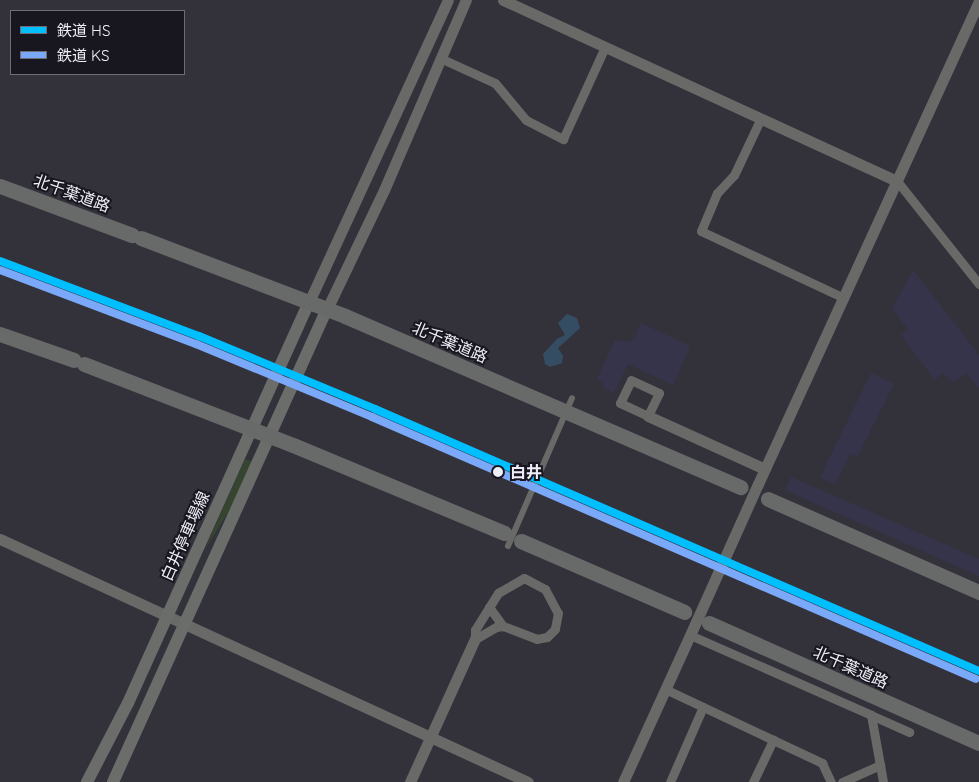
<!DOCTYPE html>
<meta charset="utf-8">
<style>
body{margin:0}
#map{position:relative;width:979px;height:782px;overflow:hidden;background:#33323b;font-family:Quicksand,"Noto Sans JP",sans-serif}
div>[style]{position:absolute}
.built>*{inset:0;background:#36344a}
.green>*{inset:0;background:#364530}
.water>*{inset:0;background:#354d63}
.minor>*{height:9px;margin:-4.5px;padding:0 4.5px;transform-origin:4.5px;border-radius:4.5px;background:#696a68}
.tertiary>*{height:11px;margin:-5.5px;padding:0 5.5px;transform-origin:5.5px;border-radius:5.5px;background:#696a68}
.secondary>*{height:12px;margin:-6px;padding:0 6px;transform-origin:6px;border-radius:6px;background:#6b6d6b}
.trunk>*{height:15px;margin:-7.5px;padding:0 7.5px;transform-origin:7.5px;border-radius:7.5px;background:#686a6a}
.pedestrian-bridge>*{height:6px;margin:-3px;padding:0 3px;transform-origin:3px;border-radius:3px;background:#696a68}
.tertiary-bridge>*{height:11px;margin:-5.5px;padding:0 5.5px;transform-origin:5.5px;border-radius:5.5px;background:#696a68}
.rail-1>*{height:8px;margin:-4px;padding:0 4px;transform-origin:4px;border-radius:4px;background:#00bfff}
.rail-2>*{height:8px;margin:-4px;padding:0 4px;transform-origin:4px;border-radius:4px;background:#7aa9f9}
.dots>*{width:14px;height:14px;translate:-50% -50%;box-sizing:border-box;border:2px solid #18171f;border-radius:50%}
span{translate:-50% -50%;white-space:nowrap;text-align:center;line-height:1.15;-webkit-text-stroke:4px #18171f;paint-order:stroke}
.street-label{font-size:16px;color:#eeeef9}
.stop-label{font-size:16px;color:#eeeef9;font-weight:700}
.left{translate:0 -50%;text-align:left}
.legend{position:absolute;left:10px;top:10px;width:175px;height:65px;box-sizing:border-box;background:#18171f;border:1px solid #6e6d76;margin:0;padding:6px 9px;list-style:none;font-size:15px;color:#eeeef9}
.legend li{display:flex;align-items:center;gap:10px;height:25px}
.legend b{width:25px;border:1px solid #6e6d76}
</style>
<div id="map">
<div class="built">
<i style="clip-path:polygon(913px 270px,979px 355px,979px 388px,966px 373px,954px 382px,942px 373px,935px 380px,901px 335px,908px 329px,892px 309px)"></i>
<i style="clip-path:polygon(641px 323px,690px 346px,673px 385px,628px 364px,614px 393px,602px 387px,604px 383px,597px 379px,615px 340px,629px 342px,635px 337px)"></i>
<i style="clip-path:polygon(871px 373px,894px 384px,857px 457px,850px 454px,835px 484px,820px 477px)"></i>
<i style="clip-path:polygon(791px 477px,979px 559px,979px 576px,785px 490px)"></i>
</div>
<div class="green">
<i style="clip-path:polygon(245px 459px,253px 462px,238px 497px,205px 549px)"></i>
</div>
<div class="water">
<i style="clip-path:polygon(567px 314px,577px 318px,580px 328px,558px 348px,563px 356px,562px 363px,550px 367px,545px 364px,543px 354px,557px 339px,565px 335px,558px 323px)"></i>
</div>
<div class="minor">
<i style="left:440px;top:58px;width:60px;rotate:24.4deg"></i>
<i style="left:495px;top:83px;width:48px;rotate:50deg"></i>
<i style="left:526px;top:120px;width:42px;rotate:27.2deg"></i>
<i style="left:563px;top:139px;width:101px;rotate:-65.5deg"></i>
<i style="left:761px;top:118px;width:63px;rotate:115.3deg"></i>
<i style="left:734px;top:175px;width:25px;rotate:133deg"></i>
<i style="left:717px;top:193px;width:41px;rotate:112.8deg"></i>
<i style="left:701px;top:231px;width:158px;rotate:25.1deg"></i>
<i style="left:897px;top:181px;width:132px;rotate:51.5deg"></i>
<i style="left:631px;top:380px;width:31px;rotate:25deg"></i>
<i style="left:659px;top:393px;width:25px;rotate:116deg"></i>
<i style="left:648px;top:416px;width:31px;rotate:-155deg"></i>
<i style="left:620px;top:403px;width:25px;rotate:-64deg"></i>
<i style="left:524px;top:578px;width:24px;rotate:28deg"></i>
<i style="left:545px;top:589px;width:27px;rotate:62deg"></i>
<i style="left:558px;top:613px;width:16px;rotate:101deg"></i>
<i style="left:555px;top:629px;width:11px;rotate:135deg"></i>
<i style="left:547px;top:637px;width:10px;rotate:169deg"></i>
<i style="left:537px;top:639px;width:36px;rotate:-159deg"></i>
<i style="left:503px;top:626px;width:7px;rotate:172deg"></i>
<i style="left:496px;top:627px;width:24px;rotate:150deg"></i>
<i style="left:475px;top:639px;width:9px;rotate:-90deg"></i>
<i style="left:475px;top:630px;width:44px;rotate:-58.1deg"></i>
<i style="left:498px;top:593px;width:30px;rotate:-30deg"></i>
<i style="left:489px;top:607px;width:24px;rotate:54deg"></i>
<i style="left:690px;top:635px;width:198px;rotate:23.8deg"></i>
<i style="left:871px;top:715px;width:68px;rotate:79.8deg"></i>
<i style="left:665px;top:689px;width:174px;rotate:25.2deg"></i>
<i style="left:822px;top:763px;width:21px;rotate:65deg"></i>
<i style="left:871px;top:715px;width:42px;rotate:24.1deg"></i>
<i style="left:670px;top:782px;width:82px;rotate:-66.3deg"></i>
<i style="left:753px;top:782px;width:47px;rotate:-64.5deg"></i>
<i style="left:842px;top:782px;width:42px;rotate:-24.1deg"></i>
</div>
<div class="tertiary">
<i style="left:503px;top:0;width:434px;rotate:24.7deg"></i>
<i style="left:309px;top:302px;width:332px;rotate:-65.3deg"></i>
<i style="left:327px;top:309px;width:132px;rotate:-64.4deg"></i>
<i style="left:384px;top:190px;width:207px;rotate:-66.7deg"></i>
<i style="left:648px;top:416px;width:128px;rotate:24.4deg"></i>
<i style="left:758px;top:484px;width:531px;rotate:-65.41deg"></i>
<i style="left:0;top:539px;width:581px;rotate:24.71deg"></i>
<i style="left:410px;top:782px;width:157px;rotate:-65.6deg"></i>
<i style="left:623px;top:782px;width:174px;rotate:-65.5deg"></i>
</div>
<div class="secondary">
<i style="left:87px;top:782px;width:89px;rotate:-62.6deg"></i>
<i style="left:128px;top:703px;width:440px;rotate:-65.7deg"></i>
<i style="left:113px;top:782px;width:519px;rotate:-65.66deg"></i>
</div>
<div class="trunk">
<i style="left:0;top:186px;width:141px;rotate:20.4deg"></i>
<i style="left:141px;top:238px;width:218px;rotate:20.9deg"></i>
<i style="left:345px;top:316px;width:431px;rotate:23.4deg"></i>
<i style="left:0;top:334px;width:78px;rotate:19.4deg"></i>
<i style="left:84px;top:364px;width:224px;rotate:21.2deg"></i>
<i style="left:293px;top:445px;width:229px;rotate:22.6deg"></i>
<i style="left:768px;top:499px;width:231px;rotate:23.8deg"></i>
<i style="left:521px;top:541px;width:178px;rotate:23.5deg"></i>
<i style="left:709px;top:623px;width:295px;rotate:24deg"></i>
</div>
<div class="pedestrian-bridge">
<i style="left:508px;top:546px;width:161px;rotate:-66.6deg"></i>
</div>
<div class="tertiary-bridge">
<i style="left:695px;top:624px;width:154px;rotate:-65.8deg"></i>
</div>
<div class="rail-1">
<i style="left:0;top:261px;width:213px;rotate:20.7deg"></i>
<i style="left:199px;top:336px;width:191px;rotate:22.5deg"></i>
<i style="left:375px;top:409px;width:658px;rotate:23.45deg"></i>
</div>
<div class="rail-2">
<i style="left:0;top:270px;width:210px;rotate:20.7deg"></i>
<i style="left:196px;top:344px;width:191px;rotate:22.5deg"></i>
<i style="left:372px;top:417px;width:658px;rotate:23.45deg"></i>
</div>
<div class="dots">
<i style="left:498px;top:472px;background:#eeeef9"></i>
</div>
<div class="street-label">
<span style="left:72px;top:193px;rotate:20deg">北千葉道路</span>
<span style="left:450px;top:342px;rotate:23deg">北千葉道路</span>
<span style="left:185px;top:536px;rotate:-66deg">白井停車場線</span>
<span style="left:851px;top:667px;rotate:24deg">北千葉道路</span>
</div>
<div class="stop-label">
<span class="left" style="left:510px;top:472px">白井</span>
</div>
<ul class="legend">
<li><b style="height:6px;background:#00bfff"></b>鉄道 HS</li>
<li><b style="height:6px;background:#7aa9f9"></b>鉄道 KS</li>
</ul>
</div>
